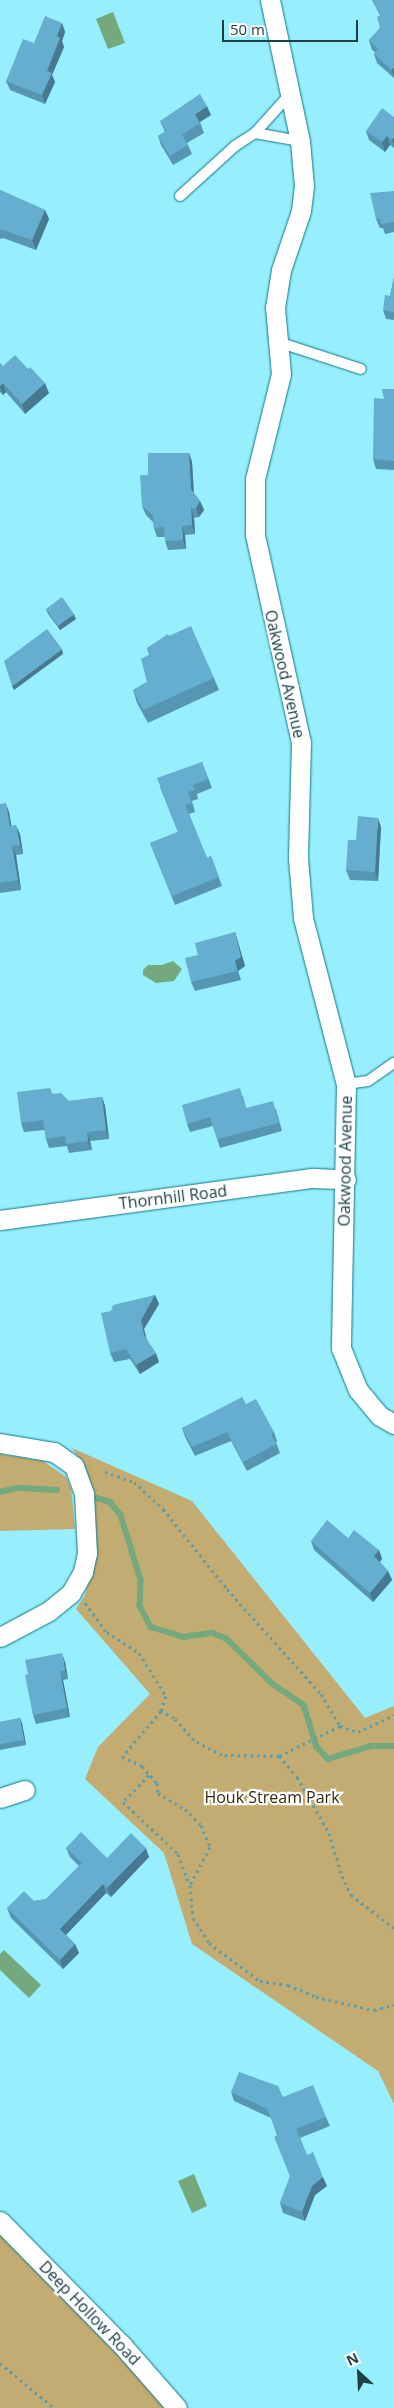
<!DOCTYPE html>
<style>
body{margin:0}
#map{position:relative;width:394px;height:2408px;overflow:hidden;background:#97effe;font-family:"Open Sans",sans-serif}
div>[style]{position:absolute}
.green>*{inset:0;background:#c2ac72}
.water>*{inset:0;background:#74a87d}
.stream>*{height:5.5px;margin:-2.75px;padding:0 2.75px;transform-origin:2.75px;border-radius:2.75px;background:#74a87d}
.path>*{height:3px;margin-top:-1.5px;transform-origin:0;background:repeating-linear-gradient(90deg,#5d9da7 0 2.5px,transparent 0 6.5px)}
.roads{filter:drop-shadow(0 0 1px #117886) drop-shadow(0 0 1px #117886)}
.service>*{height:10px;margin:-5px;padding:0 5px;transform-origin:5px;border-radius:5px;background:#fff}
.minor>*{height:19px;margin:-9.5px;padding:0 9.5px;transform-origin:9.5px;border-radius:9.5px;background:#fff}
.wall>*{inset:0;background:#5796b2}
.shaded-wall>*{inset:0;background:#477a91}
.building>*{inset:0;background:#65aecf}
span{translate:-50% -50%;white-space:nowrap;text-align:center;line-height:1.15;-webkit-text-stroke:4.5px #fff;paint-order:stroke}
.street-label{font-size:16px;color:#1b4046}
.park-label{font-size:16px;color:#342a0d}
.north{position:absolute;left:334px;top:2348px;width:50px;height:50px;-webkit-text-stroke:4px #fff;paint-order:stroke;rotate:335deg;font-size:14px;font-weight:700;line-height:20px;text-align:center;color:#1b4046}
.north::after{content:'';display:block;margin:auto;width:18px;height:22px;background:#1b4046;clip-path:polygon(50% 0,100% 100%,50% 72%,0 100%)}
.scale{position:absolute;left:222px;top:20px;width:136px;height:22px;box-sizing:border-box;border:2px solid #1b4046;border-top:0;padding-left:6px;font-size:15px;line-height:18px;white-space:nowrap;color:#1b4046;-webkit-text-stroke:4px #fff;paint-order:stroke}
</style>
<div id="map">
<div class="green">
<i style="clip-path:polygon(72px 1448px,192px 1501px,365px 1718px,394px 1706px,394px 2104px,378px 2071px,192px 1944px,164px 1853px,85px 1779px,98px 1747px,150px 1694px,76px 1609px,85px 1595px,92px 1569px,93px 1491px,84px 1465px)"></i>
<i style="clip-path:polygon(0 1454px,43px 1461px,66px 1477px,71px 1488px,75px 1529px,0 1531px)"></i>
<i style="clip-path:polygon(0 2221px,177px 2408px,0 2408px)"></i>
</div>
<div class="water">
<i style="clip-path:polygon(113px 12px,125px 43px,108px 49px,96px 19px)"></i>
<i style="clip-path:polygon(173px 961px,182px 969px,174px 981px,156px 983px,143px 975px,143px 970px,148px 965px,162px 965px)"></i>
<i style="clip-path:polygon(4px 1950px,41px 1985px,29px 1998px,0 1970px,0 1954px)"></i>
<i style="clip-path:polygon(194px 2174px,207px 2206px,192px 2213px,178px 2181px)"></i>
</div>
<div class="stream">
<i style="left:0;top:1492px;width:18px;rotate:-13deg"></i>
<i style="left:18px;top:1488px;width:39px;rotate:3deg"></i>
<i style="left:97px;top:1498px;width:14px;rotate:17deg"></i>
<i style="left:110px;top:1502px;width:17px;rotate:50deg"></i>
<i style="left:121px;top:1515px;width:68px;rotate:72.9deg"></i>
<i style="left:141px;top:1580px;width:26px;rotate:92deg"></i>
<i style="left:140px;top:1606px;width:24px;rotate:62deg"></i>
<i style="left:151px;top:1627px;width:34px;rotate:17deg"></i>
<i style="left:183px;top:1637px;width:30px;rotate:-8deg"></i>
<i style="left:213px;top:1633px;width:15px;rotate:23deg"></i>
<i style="left:227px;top:1639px;width:64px;rotate:44.4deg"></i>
<i style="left:273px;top:1684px;width:37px;rotate:34deg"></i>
<i style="left:304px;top:1705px;width:44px;rotate:72.8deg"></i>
<i style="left:317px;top:1747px;width:16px;rotate:47deg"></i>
<i style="left:328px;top:1759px;width:45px;rotate:-16.8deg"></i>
<i style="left:371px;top:1746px;width:23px"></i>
</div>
<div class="path">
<i style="left:105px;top:1472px;width:31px;rotate:19deg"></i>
<i style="left:134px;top:1482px;width:40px;rotate:43deg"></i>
<i style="left:163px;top:1509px;width:102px;rotate:51.3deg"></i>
<i style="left:227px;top:1589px;width:141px;rotate:48.2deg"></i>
<i style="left:321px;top:1694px;width:37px;rotate:59deg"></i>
<i style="left:340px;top:1726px;width:19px;rotate:18deg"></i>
<i style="left:358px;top:1732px;width:40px;rotate:-25deg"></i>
<i style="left:85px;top:1603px;width:36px;rotate:53deg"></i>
<i style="left:107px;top:1632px;width:38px;rotate:33deg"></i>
<i style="left:139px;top:1653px;width:51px;rotate:57.9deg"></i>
<i style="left:166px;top:1696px;width:16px;rotate:108deg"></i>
<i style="left:340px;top:1726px;width:68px;rotate:153.8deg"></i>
<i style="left:279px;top:1756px;width:57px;rotate:-179deg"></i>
<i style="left:222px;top:1755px;width:32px;rotate:-152deg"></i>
<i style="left:194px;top:1740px;width:30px;rotate:-132deg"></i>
<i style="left:174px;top:1718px;width:15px;rotate:-152deg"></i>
<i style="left:161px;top:1711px;width:60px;rotate:130.3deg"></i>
<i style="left:122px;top:1757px;width:22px;rotate:24deg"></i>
<i style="left:142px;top:1766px;width:23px;rotate:49deg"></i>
<i style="left:157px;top:1783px;width:10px;rotate:84deg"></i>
<i style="left:158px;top:1793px;width:31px;rotate:31deg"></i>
<i style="left:185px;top:1809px;width:23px;rotate:45deg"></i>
<i style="left:201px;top:1825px;width:24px;rotate:68deg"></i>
<i style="left:210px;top:1847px;width:43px;rotate:117.8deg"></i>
<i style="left:190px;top:1885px;width:33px;rotate:85deg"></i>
<i style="left:193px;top:1918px;width:30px;rotate:57deg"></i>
<i style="left:209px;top:1943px;width:64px;rotate:36.7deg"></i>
<i style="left:260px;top:1981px;width:28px;rotate:8deg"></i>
<i style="left:288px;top:1985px;width:30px;rotate:23deg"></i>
<i style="left:316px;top:1997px;width:59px;rotate:12.6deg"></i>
<i style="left:374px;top:2010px;width:21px;rotate:-14deg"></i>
<i style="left:279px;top:1756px;width:28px;rotate:49deg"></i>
<i style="left:297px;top:1777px;width:64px;rotate:60.3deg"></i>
<i style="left:329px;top:1833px;width:45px;rotate:73.2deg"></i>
<i style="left:342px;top:1876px;width:21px;rotate:65deg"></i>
<i style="left:351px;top:1895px;width:54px;rotate:37.5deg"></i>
<i style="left:149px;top:1775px;width:37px;rotate:134deg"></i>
<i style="left:123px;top:1802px;width:76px;rotate:43.4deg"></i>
<i style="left:178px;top:1854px;width:32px;rotate:70deg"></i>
<i style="left:0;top:2363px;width:70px;rotate:39.8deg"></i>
</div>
<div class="roads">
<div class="service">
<i style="left:255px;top:133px;width:46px;rotate:10.1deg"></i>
<i style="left:180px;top:196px;width:74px;rotate:-42.3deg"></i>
<i style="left:235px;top:146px;width:24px;rotate:-33deg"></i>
<i style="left:255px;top:133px;width:52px;rotate:-48.1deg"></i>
<i style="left:278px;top:342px;width:87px;rotate:18deg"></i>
<i style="left:346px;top:1084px;width:22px;rotate:-8deg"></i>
<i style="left:368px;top:1081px;width:32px;rotate:-35deg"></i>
</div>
<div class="minor">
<i style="left:270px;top:0;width:144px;rotate:78deg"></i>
<i style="left:300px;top:141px;width:45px;rotate:84.9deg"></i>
<i style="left:304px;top:186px;width:25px;rotate:97deg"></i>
<i style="left:301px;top:211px;width:62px;rotate:108.7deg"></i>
<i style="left:281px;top:270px;width:37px;rotate:99deg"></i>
<i style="left:275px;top:307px;width:67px;rotate:84.9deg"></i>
<i style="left:281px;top:374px;width:108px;rotate:103.9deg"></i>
<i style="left:255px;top:479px;width:56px;rotate:90deg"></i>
<i style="left:255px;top:535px;width:212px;rotate:77.5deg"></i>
<i style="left:301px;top:742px;width:116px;rotate:91.5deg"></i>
<i style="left:298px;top:858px;width:60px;rotate:85.2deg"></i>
<i style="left:303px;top:918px;width:171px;rotate:75.5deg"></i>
<i style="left:346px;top:1084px;width:264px;rotate:91.1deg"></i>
<i style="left:341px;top:1348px;width:45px;rotate:68deg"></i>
<i style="left:358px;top:1390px;width:34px;rotate:50deg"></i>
<i style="left:380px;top:1416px;width:16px;rotate:30deg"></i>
<i style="left:0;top:1220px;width:315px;rotate:-7.7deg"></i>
<i style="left:312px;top:1178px;width:34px;rotate:2deg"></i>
<i style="left:0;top:1443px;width:55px;rotate:9.5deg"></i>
<i style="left:54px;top:1452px;width:24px;rotate:35deg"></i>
<i style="left:74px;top:1466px;width:30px;rotate:70deg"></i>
<i style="left:84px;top:1494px;width:59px;rotate:87.1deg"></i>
<i style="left:87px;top:1553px;width:19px;rotate:102deg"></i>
<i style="left:83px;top:1572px;width:24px;rotate:120deg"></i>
<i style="left:71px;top:1593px;width:28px;rotate:141deg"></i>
<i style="left:49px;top:1611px;width:55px;rotate:152deg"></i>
<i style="left:0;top:1798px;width:26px;rotate:-18deg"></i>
<i style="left:0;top:2221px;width:173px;rotate:45.5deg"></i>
<i style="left:121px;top:2344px;width:85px;rotate:48.8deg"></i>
</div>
</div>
<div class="wall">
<i style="clip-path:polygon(372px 0,394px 0,394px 78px,377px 63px,374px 54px,375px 52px,372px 50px,369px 40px,380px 28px,380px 15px)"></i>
<i style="clip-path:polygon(62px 23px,65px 32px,62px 41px,64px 47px,52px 75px,55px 82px,45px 104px,10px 90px,6px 81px,34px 43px)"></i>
<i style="clip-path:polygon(211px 115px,200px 122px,204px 133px,187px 143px,192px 154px,173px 165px,161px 145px,158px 136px,165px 132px,160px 121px)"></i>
<i style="clip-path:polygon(394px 117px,394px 148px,390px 145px,385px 152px,369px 140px,366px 131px)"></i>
<i style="clip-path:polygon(0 190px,45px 210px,49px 219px,36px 250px,3px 238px,0 239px)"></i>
<i style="clip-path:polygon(394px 191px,394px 232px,385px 234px,383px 228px,380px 228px,376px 219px)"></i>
<i style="clip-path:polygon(394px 277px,394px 320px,386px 319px,383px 310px,390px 296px)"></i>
<i style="clip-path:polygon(0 363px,3px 366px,49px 393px,25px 414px,6px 392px,3px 395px,0 392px)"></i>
<i style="clip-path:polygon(394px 389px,394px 470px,376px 469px,373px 459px,384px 399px)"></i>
<i style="clip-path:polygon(189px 453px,192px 462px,194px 493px,200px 501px,204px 510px,199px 517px,194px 518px,195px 534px,185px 535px,186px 549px,168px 550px,165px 541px,165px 537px,157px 537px,154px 528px,153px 522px,146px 515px,142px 506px,148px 475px)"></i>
<i style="clip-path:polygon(46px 609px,76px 619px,60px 630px,48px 614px)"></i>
<i style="clip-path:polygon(169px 636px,214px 678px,219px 690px,148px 723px,137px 703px,133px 690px,147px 682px,149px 654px,147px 648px)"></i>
<i style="clip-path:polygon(202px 762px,212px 788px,197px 794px,198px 799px,192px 801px,195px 812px,189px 814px,207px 858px,211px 856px,222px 886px,175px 905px,150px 843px,178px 832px,160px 787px)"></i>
<i style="clip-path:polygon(0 804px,9px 812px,11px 825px,20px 834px,23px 854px,16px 855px,21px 890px,0 893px)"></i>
<i style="clip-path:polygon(381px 827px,378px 881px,350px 880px,346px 870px,356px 840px)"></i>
<i style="clip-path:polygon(235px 932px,245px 966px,238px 971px,241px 980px,195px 991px,191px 982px,198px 955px)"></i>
<i style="clip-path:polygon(50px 1088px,52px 1094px,69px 1101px,102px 1097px,105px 1106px,109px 1139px,90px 1141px,92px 1150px,69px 1153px,67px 1146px,49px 1148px,46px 1139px,45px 1130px,24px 1132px,21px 1123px)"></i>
<i style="clip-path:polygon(243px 1096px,246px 1108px,276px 1109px,282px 1131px,220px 1148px,213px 1126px,190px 1132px,187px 1124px)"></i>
<i style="clip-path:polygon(155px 1295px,159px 1304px,144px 1329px,146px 1338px,159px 1362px,140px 1374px,130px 1359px,114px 1362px,110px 1353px,111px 1311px)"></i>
<i style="clip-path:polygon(246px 1404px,274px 1432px,277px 1441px,276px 1442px,280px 1453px,247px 1471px,231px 1441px,195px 1456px,185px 1437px,182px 1428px)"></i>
<i style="clip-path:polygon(348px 1538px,379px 1550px,382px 1559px,380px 1562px,388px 1571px,392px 1580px,373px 1602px,314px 1550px,311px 1541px)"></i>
<i style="clip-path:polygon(65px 1662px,68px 1679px,63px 1680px,70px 1717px,36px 1724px,33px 1715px,28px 1674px)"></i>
<i style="clip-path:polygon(20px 1718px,22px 1723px,26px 1745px,0 1750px,0 1722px)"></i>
<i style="clip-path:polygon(66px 1848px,107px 1858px,149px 1857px,111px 1897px,106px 1893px,66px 1935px,75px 1944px,79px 1953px,63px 1969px,11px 1918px,7px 1908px,34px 1901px,46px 1899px,79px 1866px,70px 1857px)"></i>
<i style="clip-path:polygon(231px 2092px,283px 2097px,326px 2117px,330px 2126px,300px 2138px,307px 2155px,327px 2186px,315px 2195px,305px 2221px,283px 2213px,280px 2203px,290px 2177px,277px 2135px,271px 2118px,234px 2101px)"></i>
</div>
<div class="shaded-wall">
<i style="clip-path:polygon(62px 23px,65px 32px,62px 41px,64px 47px,52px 75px,55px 82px,45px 104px,42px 95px,47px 71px,57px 36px)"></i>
<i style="clip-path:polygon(394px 67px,394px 77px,392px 70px)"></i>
<i style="clip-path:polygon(207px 106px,211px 115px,198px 123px,195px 114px)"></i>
<i style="clip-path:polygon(387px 136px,390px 145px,385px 152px,382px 142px)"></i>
<i style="clip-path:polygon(394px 137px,394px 145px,392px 140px)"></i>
<i style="clip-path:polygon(45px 210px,49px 219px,36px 250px,32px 240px)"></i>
<i style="clip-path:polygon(3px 383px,6px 392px,3px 395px,0 387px,0 386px)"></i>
<i style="clip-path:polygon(45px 383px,49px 393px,25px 414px,22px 404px)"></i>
<i style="clip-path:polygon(189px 453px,192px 462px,194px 498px,191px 489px)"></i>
<i style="clip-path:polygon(200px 501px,204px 510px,199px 517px,196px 508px)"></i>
<i style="clip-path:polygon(191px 508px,194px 518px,195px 534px,192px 525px)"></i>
<i style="clip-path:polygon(182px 526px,185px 535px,186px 549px,183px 540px)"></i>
<i style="clip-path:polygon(74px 614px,76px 619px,60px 630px,58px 626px)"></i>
<i style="clip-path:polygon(62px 649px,63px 654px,14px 690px,12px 686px)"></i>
<i style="clip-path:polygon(6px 803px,9px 812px,13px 835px,10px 826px)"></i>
<i style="clip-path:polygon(378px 818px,381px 827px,378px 881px,375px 872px)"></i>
<i style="clip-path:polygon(16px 825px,20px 834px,23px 854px,20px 845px)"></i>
<i style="clip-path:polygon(12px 846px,16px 855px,21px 890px,18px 880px)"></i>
<i style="clip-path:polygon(235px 932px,245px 966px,238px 971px,241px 980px,235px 961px)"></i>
<i style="clip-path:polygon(102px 1097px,105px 1106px,109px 1139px,106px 1130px)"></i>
<i style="clip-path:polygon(87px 1132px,90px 1141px,92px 1150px,88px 1141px)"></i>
<i style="clip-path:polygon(155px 1295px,159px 1304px,144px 1329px,148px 1344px,144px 1335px,141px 1320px)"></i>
<i style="clip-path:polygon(156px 1353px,159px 1362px,140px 1374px,136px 1365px)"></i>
<i style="clip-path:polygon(379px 1550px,382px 1559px,377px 1565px,374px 1556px)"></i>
<i style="clip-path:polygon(388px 1571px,392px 1580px,373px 1602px,370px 1593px)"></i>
<i style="clip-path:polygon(62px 1653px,65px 1662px,68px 1679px,65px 1670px)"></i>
<i style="clip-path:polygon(60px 1671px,63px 1680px,70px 1717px,67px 1708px)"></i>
<i style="clip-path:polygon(20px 1718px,22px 1723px,26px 1745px,24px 1740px)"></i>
<i style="clip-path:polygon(146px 1848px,149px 1857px,111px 1897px,107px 1888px)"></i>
<i style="clip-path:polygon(103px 1884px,106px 1893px,63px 1938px,60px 1929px)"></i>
<i style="clip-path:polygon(75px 1944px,79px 1953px,63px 1969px,60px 1960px)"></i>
<i style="clip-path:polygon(323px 2177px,327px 2186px,315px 2195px,305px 2221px,302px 2212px,312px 2186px)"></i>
</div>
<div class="building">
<i style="clip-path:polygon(373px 0,394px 0,394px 67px,392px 70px,374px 54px,378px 49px,369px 40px,380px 28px,377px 17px,381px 15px)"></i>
<i style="clip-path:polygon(45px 16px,62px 23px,57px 36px,60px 38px,47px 71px,52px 73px,42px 95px,6px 81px,23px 39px,34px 43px)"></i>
<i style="clip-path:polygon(200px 94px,207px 106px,195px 114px,200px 123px,182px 135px,188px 145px,170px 156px,158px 136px,166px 131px,160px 121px)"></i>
<i style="clip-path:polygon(382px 108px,394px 117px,394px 137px,392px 140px,387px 136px,382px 142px,366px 131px)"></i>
<i style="clip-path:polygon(0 190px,45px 210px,32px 240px,0 229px)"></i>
<i style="clip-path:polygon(394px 191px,394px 222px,381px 224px,380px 219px,376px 219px,370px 193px)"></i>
<i style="clip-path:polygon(394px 277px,394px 312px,383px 310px,385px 295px,390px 296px)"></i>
<i style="clip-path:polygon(15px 355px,28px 369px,30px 367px,45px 383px,22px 404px,3px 383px,0 386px,0 363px,3px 366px)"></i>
<i style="clip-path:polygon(382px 389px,394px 389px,394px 461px,373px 459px,374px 398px,384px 399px)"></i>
<i style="clip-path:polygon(148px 453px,189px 453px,191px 489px,200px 501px,196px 508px,191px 508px,192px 525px,182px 526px,183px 540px,165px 541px,164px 527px,154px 528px,153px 515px,142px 506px,140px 475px,148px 475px)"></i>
<i style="clip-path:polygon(62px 597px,74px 614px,58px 626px,46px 609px)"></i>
<i style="clip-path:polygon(191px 626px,214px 678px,143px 710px,133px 690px,147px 682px,141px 659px,150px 654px,147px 648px,168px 634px,169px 636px)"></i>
<i style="clip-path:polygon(47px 629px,62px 649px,12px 686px,4px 661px)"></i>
<i style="clip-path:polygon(202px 762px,208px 779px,193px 785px,195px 790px,188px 792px,192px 803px,185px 805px,207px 858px,211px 856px,219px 877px,172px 896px,150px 843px,178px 832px,157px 778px)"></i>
<i style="clip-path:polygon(6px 803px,10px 826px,16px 825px,20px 845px,12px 846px,18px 880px,0 883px,0 804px)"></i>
<i style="clip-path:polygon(358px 816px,378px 818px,375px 872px,346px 870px,348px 840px,356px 840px)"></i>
<i style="clip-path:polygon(235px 932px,241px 957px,235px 961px,237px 971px,191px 982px,185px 958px,198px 955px,195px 943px)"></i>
<i style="clip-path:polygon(50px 1088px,51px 1094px,61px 1093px,69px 1101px,102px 1097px,106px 1130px,87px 1132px,88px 1141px,66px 1144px,65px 1136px,46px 1139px,43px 1120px,21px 1123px,17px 1092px)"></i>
<i style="clip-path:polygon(240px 1088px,246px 1108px,273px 1101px,279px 1123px,217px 1139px,210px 1117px,187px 1124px,182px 1105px)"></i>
<i style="clip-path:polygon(155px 1295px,141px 1320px,144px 1335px,156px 1353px,136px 1365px,126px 1349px,110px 1353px,101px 1313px,111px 1311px,113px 1305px)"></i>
<i style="clip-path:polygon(242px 1397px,246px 1404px,256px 1399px,274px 1432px,271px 1434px,276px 1444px,243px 1462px,227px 1432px,192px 1447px,182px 1428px)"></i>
<i style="clip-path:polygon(327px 1520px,348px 1538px,354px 1530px,379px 1550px,374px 1556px,388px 1571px,370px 1593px,311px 1541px)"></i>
<i style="clip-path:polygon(62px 1653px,65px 1670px,60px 1671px,67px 1708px,33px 1715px,25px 1675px,28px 1674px,25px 1660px)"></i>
<i style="clip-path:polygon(20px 1718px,24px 1740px,0 1744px,0 1722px)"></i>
<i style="clip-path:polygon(81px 1832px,107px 1858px,131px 1833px,146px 1848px,107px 1888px,103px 1884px,60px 1929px,75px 1944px,60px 1960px,7px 1908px,24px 1891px,34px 1901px,46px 1899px,82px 1863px,66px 1848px)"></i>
<i style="clip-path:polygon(239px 2072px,278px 2086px,283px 2097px,313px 2085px,326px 2117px,296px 2129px,307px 2155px,313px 2152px,323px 2177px,312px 2186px,302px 2212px,280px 2203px,290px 2176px,274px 2137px,278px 2135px,267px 2109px,231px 2092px)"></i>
</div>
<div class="street-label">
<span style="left:285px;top:674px;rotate:77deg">Oakwood Avenue</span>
<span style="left:345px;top:1161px;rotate:-89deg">Oakwood Avenue</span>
<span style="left:173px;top:1197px;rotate:-7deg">Thornhill Road</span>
<span style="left:90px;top:2313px;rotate:46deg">Deep Hollow Road</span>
</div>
<div class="park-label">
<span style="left:272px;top:1797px">Houk Stream Park</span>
</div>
<div class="north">N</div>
<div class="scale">50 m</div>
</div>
